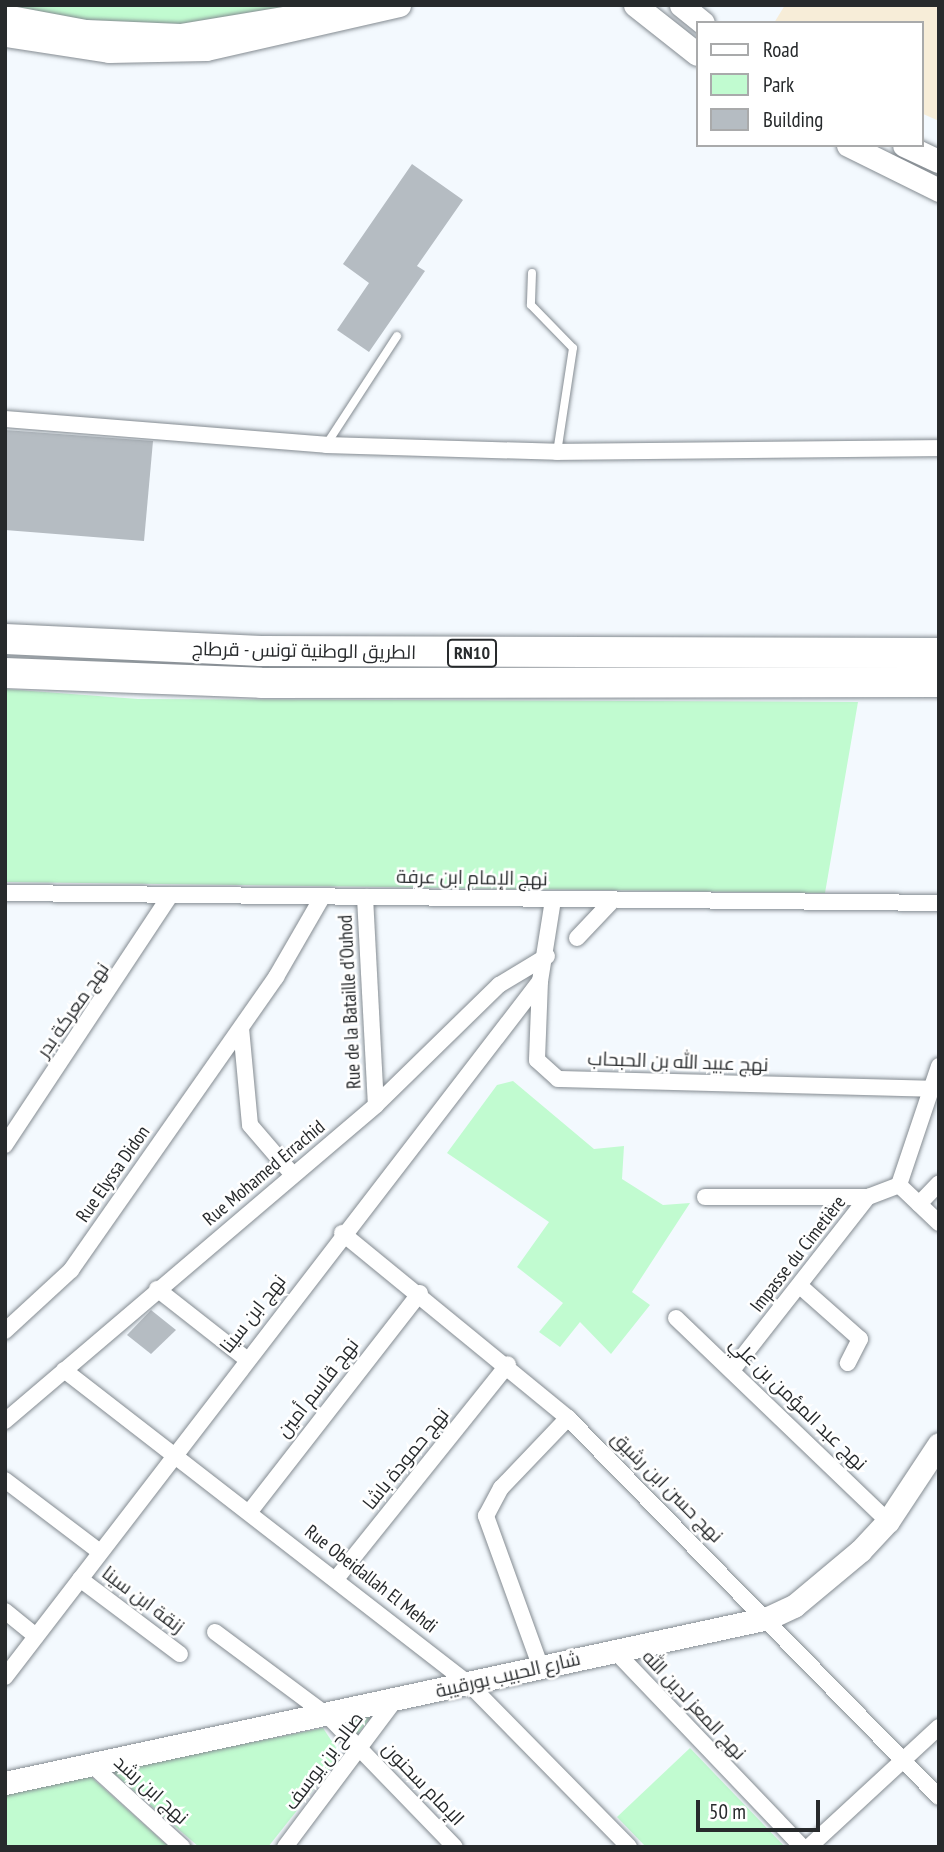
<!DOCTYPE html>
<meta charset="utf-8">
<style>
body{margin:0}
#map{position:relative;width:944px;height:1852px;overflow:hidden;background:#f3f9fe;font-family:"PT Sans Narrow",Cairo,sans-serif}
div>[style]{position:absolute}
.education>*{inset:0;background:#f7edd8}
.green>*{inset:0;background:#c1fbd0}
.building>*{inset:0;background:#b5bcc2}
.roads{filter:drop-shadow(0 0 2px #848b91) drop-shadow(0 0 2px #848b91)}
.lane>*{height:8px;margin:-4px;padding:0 4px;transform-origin:4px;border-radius:4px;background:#fff}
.street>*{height:16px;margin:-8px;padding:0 8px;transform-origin:8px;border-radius:8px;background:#fff}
.secondary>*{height:23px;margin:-11.5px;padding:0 11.5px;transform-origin:11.5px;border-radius:11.5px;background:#fff}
.highway>*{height:30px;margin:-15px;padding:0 15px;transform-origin:15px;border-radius:15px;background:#fff}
span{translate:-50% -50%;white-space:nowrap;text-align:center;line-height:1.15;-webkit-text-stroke:5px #fff;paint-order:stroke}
.shield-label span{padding:2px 5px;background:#fff;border:2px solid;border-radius:5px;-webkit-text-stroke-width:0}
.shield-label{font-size:18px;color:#272a2c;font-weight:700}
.street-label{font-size:19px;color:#272a2c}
.frame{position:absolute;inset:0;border:7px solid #272a2c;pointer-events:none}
.legend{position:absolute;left:696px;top:21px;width:228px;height:126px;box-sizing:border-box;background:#fff;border:2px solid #a9aaab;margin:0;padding:9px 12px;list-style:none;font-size:21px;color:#272a2c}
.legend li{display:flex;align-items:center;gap:14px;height:35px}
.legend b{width:35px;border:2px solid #a9aaab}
.scale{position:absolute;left:696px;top:1800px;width:124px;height:32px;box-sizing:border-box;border:4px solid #272a2c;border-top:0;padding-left:9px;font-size:21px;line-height:24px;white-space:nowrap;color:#272a2c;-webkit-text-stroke:5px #fff;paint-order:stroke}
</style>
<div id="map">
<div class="education">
<i style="clip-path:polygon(785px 5px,939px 5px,939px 121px,921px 113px,921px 23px,774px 23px)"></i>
</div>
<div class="green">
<i style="clip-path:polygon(5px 5px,315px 5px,250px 22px,112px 31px)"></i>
<i style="clip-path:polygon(5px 689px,138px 699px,858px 702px,825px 893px,5px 882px)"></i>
<i style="clip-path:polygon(513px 1081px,594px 1149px,624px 1146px,622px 1179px,663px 1205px,690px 1203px,632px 1292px,650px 1305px,611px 1354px,580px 1322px,560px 1347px,539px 1332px,563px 1303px,517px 1267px,549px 1222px,447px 1153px,497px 1085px)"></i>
<i style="clip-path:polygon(372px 1716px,355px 1737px,344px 1722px)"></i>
<i style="clip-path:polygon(323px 1728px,341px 1755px,268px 1847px,199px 1847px,111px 1771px)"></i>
<i style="clip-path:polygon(690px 1748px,785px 1847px,646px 1847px,617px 1817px)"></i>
<i style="clip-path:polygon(89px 1775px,169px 1847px,5px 1847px,5px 1794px)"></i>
</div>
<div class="building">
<i style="clip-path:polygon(412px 164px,463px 200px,417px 266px,425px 271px,369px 352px,337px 330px,369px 283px,343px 264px)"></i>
<i style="clip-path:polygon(5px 430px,153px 441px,144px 541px,5px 530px)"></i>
<i style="clip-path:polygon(151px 1310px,176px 1330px,151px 1354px,127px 1335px)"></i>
</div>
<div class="roads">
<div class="lane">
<i style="left:532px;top:273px;width:32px;rotate:92deg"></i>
<i style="left:531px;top:305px;width:60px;rotate:45.7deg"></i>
<i style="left:573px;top:348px;width:105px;rotate:98.7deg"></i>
<i style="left:326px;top:445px;width:130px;rotate:-56.9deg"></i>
</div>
<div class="street">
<i style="left:5px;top:419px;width:322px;rotate:4.6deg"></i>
<i style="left:326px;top:445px;width:231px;rotate:1.7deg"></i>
<i style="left:557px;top:452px;width:382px;rotate:-0.6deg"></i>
<i style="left:5px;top:893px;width:934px;rotate:0.61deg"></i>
<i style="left:365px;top:897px;width:208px;rotate:87deg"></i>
<i style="left:553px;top:900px;width:82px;rotate:99.1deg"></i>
<i style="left:540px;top:981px;width:79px;rotate:92.2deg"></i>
<i style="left:537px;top:1060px;width:28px;rotate:42deg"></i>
<i style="left:558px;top:1079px;width:374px;rotate:1.5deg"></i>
<i style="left:577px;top:938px;width:52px;rotate:-46.5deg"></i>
<i style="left:241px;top:1028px;width:97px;rotate:84.7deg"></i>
<i style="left:250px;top:1125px;width:66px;rotate:49.3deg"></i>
<i style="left:939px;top:1066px;width:126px;rotate:108.6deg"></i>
<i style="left:899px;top:1185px;width:55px;rotate:43.5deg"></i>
<i style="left:5px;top:1145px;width:299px;rotate:-56.5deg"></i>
<i style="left:705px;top:1197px;width:163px"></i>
<i style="left:868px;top:1197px;width:33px;rotate:-21deg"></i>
<i style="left:919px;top:1204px;width:29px;rotate:-46deg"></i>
<i style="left:342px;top:1233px;width:292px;rotate:39.3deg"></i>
<i style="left:568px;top:1418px;width:530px;rotate:45.61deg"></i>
<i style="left:800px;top:1286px;width:80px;rotate:41.5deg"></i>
<i style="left:860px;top:1339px;width:27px;rotate:117deg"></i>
<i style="left:157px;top:1289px;width:112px;rotate:38.1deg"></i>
<i style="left:676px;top:1318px;width:294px;rotate:43.8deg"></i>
<i style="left:5px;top:1331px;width:90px;rotate:-42.7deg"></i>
<i style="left:71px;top:1270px;width:358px;rotate:-55deg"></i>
<i style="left:276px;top:977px;width:90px;rotate:-60deg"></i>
<i style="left:733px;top:1369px;width:219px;rotate:-51.9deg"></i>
<i style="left:64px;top:1370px;width:512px;rotate:37.79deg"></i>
<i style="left:469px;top:1684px;width:228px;rotate:45.5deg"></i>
<i style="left:5px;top:1421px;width:487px;rotate:-40.4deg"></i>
<i style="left:376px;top:1105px;width:172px;rotate:-44.3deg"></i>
<i style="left:499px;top:985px;width:56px;rotate:-31.1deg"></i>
<i style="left:5px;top:1480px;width:119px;rotate:37.2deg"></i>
<i style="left:251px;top:1510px;width:275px;rotate:-52.1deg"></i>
<i style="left:80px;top:1579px;width:125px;rotate:36.9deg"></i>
<i style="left:336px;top:1579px;width:275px;rotate:-51.3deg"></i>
<i style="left:5px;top:1611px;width:40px;rotate:39deg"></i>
<i style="left:215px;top:1632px;width:141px;rotate:36.6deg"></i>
<i style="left:328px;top:1716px;width:182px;rotate:45.9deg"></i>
<i style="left:615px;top:1651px;width:271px;rotate:46.3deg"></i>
<i style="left:541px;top:1668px;width:162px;rotate:-109.9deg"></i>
<i style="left:486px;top:1516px;width:32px;rotate:-62deg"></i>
<i style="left:501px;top:1488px;width:97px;rotate:-46.3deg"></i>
<i style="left:5px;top:1677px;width:878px;rotate:-52.45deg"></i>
<i style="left:92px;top:1765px;width:122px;rotate:42.3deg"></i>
<i style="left:285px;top:1847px;width:184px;rotate:-53.2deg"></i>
<i style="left:809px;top:1847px;width:177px;rotate:-42.7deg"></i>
</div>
<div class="secondary">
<i style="left:635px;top:5px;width:79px;rotate:38.3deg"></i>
<i style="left:681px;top:5px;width:28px;rotate:39deg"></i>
<i style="left:5px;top:16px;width:82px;rotate:10.5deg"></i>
<i style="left:86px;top:31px;width:94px;rotate:2.4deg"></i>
<i style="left:180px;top:35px;width:153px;rotate:-9.4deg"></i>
<i style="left:5px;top:35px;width:105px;rotate:8.7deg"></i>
<i style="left:109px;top:51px;width:97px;rotate:-1.2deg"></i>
<i style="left:206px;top:49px;width:198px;rotate:-12.8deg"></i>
<i style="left:848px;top:145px;width:102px;rotate:26.3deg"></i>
<i style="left:904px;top:145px;width:38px;rotate:25deg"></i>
<i style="left:5px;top:1783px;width:781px;rotate:-12.2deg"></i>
<i style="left:768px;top:1618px;width:29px;rotate:-25deg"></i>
<i style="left:794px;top:1606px;width:86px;rotate:-39.8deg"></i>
<i style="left:860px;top:1551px;width:41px;rotate:-47deg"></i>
<i style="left:888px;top:1521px;width:92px;rotate:-56.5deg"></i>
</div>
<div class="highway">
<i style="left:5px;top:639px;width:256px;rotate:2.7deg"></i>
<i style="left:261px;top:651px;width:678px;rotate:0.17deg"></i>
<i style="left:5px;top:673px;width:256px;rotate:2.2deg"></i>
<i style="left:261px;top:683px;width:678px;rotate:-0.08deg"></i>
</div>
</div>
<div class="shield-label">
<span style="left:472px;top:653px">RN10</span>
</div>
<div class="street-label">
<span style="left:304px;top:651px;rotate:1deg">الطريق الوطنية تونس - قرطاج</span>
<span style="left:472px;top:878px;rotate:1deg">نهج الإمام ابن عرفة</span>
<span style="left:350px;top:1002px;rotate:-93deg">Rue de la Bataille d'Ouhod</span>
<span style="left:73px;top:1010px;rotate:-55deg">نهج معركة بدر</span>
<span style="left:678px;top:1062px;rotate:2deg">نهج عبيد الله بن الحبحاب</span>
<span style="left:264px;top:1173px;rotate:-40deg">Rue Mohamed Errachid</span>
<span style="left:113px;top:1174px;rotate:-55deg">Rue Elyssa Didon</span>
<span style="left:798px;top:1254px;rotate:-52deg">Impasse du Cimetière</span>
<span style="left:253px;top:1314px;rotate:-52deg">نهج ابن سينا</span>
<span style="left:318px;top:1388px;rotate:-52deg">نهج قاسم أمين</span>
<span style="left:798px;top:1404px;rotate:44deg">نهج عبد المؤمن بن علي</span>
<span style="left:406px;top:1459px;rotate:-51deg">نهج حمودة باشا</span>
<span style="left:667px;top:1487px;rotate:45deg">نهج حسن ابن رشيق</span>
<span style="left:371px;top:1579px;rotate:38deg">Rue Obeidallah El Mehdi</span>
<span style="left:143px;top:1600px;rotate:37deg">زنقة ابن سينا</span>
<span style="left:508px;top:1675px;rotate:-13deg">شارع الحبيب بورقيبة</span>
<span style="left:694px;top:1705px;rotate:47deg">نهج المعز لدين الله</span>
<span style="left:324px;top:1761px;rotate:-53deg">صالح بن يوسف</span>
<span style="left:423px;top:1784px;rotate:46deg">الإمام سحنون</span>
<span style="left:151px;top:1790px;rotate:42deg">نهج ابن رشد</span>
</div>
<div class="frame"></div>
<ul class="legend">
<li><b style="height:9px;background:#fff"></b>Road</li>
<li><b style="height:19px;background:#c1fbd0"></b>Park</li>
<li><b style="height:19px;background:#b5bcc2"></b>Building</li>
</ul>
<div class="scale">50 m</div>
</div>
